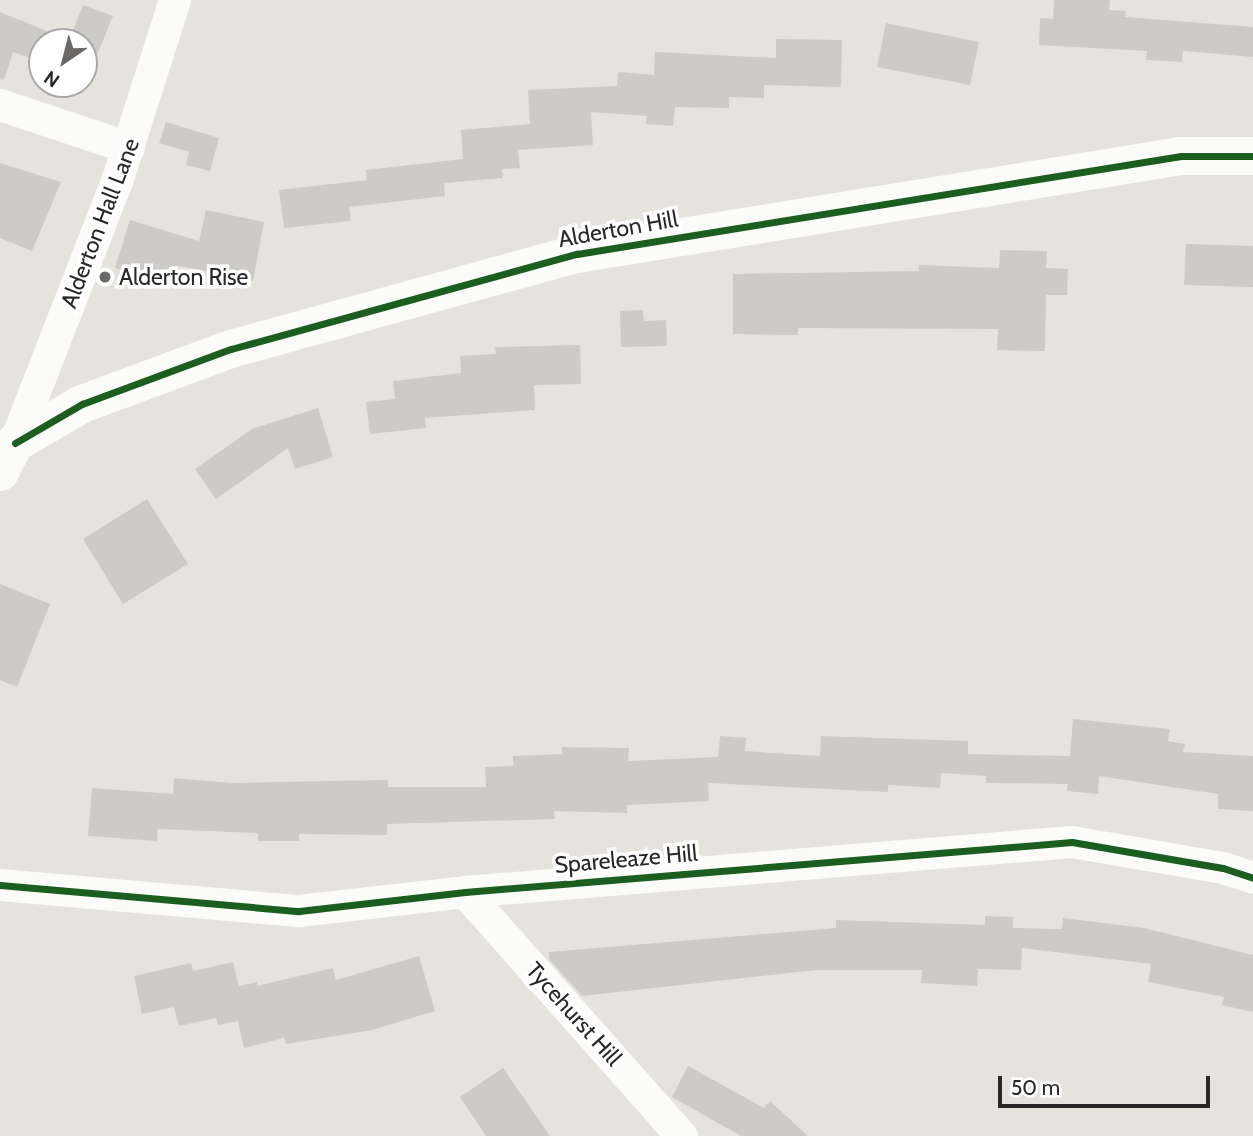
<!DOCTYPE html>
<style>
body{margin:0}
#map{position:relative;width:1253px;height:1136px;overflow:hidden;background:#e6e3de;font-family:Cabin,sans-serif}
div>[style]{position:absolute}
.building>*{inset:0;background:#cdcbc7}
.street>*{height:32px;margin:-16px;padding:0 16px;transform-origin:16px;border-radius:16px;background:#fbfbfa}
.secondary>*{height:38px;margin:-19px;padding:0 19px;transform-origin:19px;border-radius:19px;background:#fbfbfa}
.cycleway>*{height:7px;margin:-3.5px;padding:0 3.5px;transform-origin:3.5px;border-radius:3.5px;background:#1b5e20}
.dots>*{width:19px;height:19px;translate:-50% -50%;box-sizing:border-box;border:4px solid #fff;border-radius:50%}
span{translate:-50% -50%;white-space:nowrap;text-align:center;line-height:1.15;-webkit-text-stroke:7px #fff;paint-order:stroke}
.street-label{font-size:23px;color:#282828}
.poi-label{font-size:23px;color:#282828}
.left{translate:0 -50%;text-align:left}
.north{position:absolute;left:28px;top:28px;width:70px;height:70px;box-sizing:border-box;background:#fff;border:2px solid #a9a9a9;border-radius:50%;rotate:215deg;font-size:19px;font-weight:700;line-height:28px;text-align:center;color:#282828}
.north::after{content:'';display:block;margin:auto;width:24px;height:32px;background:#6a6968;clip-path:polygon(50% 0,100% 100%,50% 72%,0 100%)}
.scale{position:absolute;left:998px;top:1076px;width:212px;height:32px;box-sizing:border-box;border:4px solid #282828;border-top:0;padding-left:9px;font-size:21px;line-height:24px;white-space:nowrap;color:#282828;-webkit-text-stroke:5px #fff;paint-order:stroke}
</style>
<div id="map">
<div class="building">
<i style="clip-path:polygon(1054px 0,1110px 0,1109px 10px,1126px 11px,1125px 17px,1253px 27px,1253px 57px,1183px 51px,1182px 62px,1146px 60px,1147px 51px,1039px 45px,1040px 18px,1053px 19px)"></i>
<i style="clip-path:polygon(83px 5px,113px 16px,88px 77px,84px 76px,84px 42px,42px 42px,42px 62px,13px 52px,4px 80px,0 79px,0 12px,69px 40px)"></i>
<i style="clip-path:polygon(886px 23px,979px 42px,970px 85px,877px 67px)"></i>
<i style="clip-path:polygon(776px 39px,842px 40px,841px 87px,764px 85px,764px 98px,729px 97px,729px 108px,675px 107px,673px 126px,646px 124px,647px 116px,591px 112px,593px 145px,518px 150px,520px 168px,502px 169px,503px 178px,444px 183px,445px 196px,349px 207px,351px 221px,284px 228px,279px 190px,367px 180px,366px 170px,463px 159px,461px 130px,530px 124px,528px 90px,617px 86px,618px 72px,654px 75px,655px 52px,776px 58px)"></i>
<i style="clip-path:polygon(166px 122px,219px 138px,210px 171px,186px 165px,189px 152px,159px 143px)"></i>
<i style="clip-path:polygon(0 163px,61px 182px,32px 251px,0 238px)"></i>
<i style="clip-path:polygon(206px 210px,264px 222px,253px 281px,180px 266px,174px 287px,115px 268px,130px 220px,199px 241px)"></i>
<i style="clip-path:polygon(1186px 244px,1253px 246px,1253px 287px,1184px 285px)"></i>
<i style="clip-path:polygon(1000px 250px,1047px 251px,1046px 268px,1068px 269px,1067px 295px,1046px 295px,1045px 351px,997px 350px,998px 329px,798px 328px,798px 335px,733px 334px,733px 274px,919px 271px,919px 265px,999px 268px)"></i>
<i style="clip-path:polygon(643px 310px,644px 321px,666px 320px,667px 346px,621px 347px,620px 311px)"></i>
<i style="clip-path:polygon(580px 345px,581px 384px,534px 385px,535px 410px,425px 418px,426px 428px,370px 434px,366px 402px,395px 399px,393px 381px,461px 373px,460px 356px,496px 354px,495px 347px)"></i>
<i style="clip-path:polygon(318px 408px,333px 457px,295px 469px,288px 448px,216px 499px,195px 469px,252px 429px)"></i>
<i style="clip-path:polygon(147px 499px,188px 564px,123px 604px,83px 539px)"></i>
<i style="clip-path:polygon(0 584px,50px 604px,17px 687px,0 680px)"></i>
<i style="clip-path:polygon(1073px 719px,1170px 729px,1168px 741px,1185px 744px,1183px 752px,1253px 756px,1253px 811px,1218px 809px,1218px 794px,1099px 776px,1098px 794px,1067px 791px,1068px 784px,986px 783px,986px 776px,941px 773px,940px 788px,888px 785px,888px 792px,708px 783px,709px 801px,627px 805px,627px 813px,554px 811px,555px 819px,387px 824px,387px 835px,299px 834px,299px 841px,258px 841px,258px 833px,158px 829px,157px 841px,88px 836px,92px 788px,173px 794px,174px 778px,232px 783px,388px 780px,388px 787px,486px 787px,485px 767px,513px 766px,513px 756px,562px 754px,562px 747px,629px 748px,628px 761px,718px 757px,720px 736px,746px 738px,745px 751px,820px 756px,821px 736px,968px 741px,968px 754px,1070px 756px)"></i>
<i style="clip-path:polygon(985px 916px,1013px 917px,1013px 928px,1062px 929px,1063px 918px,1144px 928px,1253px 955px,1253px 1012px,1222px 1005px,1224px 997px,1148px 982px,1151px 964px,1022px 948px,1021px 970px,978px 969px,977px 986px,921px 983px,922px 970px,817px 970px,582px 996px,549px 959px,549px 952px,836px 928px,836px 920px,985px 925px)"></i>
<i style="clip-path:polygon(419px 956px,435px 1011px,372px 1030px,286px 1044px,284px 1038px,244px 1048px,238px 1021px,218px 1025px,216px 1018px,179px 1026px,174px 1007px,142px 1014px,134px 976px,191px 963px,193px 971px,233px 962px,239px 986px,257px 982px,257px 986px,333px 968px,336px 980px)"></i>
<i style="clip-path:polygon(688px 1066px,764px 1108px,770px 1101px,808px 1136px,741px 1136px,672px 1097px)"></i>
<i style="clip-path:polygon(503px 1068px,550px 1136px,486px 1136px,460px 1097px)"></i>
</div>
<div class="street">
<i style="left:0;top:105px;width:136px;rotate:18.4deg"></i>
<i style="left:15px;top:443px;width:280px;rotate:-68.7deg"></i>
<i style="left:117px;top:182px;width:191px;rotate:-72.3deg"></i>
<i style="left:0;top:885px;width:300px;rotate:5deg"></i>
<i style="left:299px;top:911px;width:167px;rotate:-6.5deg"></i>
<i style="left:465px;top:892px;width:609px;rotate:-4.71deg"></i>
<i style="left:1072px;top:842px;width:153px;rotate:9.8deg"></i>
<i style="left:1223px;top:868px;width:32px;rotate:18deg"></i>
<i style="left:465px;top:892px;width:327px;rotate:48.4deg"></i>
</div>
<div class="secondary">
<i style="left:0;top:472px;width:33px;rotate:-63deg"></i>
<i style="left:15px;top:443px;width:78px;rotate:-30.2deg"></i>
<i style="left:82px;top:404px;width:159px;rotate:-20.3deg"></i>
<i style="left:231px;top:349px;width:359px;rotate:-15.4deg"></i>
<i style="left:577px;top:254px;width:612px;rotate:-9.22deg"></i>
<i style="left:1181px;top:156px;width:72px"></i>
</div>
<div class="cycleway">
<i style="left:15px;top:443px;width:78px;rotate:-30.2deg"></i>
<i style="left:82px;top:404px;width:159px;rotate:-20.3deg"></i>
<i style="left:231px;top:349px;width:359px;rotate:-15.4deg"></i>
<i style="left:577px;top:254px;width:612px;rotate:-9.22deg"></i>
<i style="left:1181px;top:156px;width:72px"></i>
<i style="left:0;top:885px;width:300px;rotate:5deg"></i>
<i style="left:299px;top:911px;width:167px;rotate:-6.5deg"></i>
<i style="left:465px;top:892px;width:609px;rotate:-4.71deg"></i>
<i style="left:1072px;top:842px;width:153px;rotate:9.8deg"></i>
<i style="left:1223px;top:868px;width:32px;rotate:18deg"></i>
</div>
<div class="dots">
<i style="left:105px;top:277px;background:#6a6968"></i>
</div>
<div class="street-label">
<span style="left:100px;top:223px;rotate:-69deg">Alderton Hall Lane</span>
<span style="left:618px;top:229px;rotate:-10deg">Alderton Hill</span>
<span style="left:626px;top:859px;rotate:-5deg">Spareleaze Hill</span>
<span style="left:574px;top:1014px;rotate:48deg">Tycehurst Hill</span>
</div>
<div class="poi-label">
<span class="left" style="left:119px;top:277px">Alderton Rise</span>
</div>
<div class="north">N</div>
<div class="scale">50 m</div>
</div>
